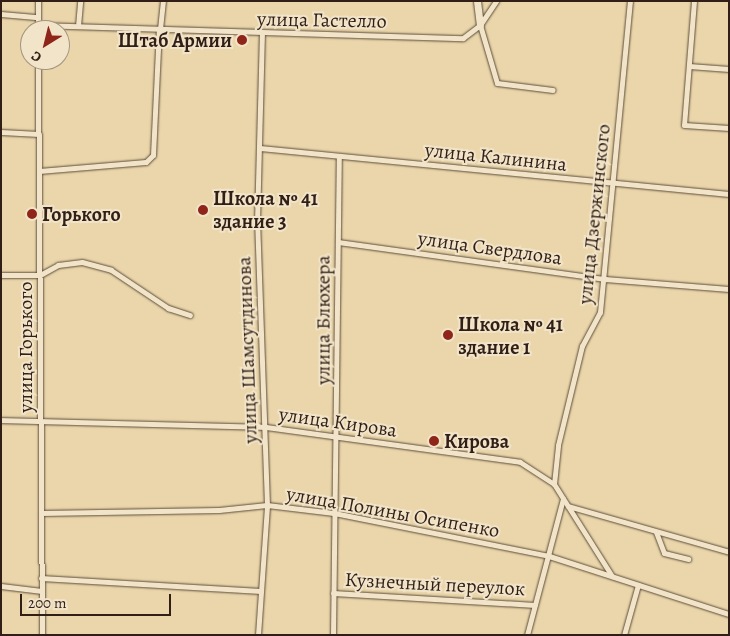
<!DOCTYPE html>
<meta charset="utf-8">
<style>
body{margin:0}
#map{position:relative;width:730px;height:636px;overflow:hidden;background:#ead6aa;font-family:Alegreya,serif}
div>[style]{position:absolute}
.roads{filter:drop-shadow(0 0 1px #5f4d3c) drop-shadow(0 0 1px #5f4d3c)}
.street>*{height:5px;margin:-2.5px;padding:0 2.5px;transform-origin:2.5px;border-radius:2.5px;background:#f1e4c8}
.secondary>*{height:7px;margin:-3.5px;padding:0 3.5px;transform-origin:3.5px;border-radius:3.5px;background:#f1e4c8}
.dots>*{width:14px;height:14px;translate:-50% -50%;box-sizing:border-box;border:2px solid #f1e4c8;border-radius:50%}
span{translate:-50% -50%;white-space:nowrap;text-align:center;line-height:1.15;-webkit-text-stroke:4px #f1e4c8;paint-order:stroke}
.street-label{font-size:20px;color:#311f17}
.poi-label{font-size:20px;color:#311f17;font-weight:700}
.right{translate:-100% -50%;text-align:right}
.left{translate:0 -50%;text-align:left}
.frame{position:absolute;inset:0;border:2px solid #311f17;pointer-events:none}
.north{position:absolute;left:20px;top:20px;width:50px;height:50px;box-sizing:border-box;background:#f1e4c8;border:1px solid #a49581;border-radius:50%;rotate:216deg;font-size:14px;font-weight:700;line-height:20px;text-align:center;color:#311f17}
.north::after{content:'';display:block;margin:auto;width:18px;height:22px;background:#8f2418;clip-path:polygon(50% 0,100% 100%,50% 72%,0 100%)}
.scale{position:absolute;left:20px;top:594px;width:151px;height:22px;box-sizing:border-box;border:2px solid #311f17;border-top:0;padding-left:6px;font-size:15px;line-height:18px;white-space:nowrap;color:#311f17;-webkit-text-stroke:4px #f1e4c8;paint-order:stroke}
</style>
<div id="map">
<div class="roads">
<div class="street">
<i style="left:694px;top:1px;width:124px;rotate:94.6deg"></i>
<i style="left:684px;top:125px;width:45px;rotate:3.8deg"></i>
<i style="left:1px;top:14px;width:37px;rotate:5deg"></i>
<i style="left:38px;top:25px;width:425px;rotate:1.8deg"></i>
<i style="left:463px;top:38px;width:21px;rotate:-37deg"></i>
<i style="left:480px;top:25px;width:29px;rotate:-56deg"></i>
<i style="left:480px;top:25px;width:60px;rotate:73.7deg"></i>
<i style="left:497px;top:83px;width:56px;rotate:7.1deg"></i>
<i style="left:78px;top:26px;width:25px;rotate:-85deg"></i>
<i style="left:160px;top:29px;width:28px;rotate:-84deg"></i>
<i style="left:38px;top:30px;width:29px;rotate:-90deg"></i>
<i style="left:38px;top:60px;width:575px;rotate:89.6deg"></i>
<i style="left:689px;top:66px;width:40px;rotate:4.3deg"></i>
<i style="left:1px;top:132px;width:38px;rotate:3deg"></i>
<i style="left:260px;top:148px;width:471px;rotate:5.6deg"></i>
<i style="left:39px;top:171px;width:107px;rotate:-4.8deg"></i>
<i style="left:146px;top:162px;width:10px;rotate:-45deg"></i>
<i style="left:153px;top:155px;width:126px;rotate:-87.3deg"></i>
<i style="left:338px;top:242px;width:270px;rotate:7.9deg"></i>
<i style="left:605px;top:279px;width:124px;rotate:4.6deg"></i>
<i style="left:1px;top:275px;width:39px"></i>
<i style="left:40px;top:275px;width:21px;rotate:-29deg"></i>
<i style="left:58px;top:265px;width:24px;rotate:-7deg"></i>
<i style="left:82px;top:262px;width:30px;rotate:15deg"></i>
<i style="left:111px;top:270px;width:69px;rotate:33.7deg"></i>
<i style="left:168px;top:308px;width:23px;rotate:18deg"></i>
<i style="left:1px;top:420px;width:265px;rotate:1.5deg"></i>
<i style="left:266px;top:427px;width:256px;rotate:7.8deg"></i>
<i style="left:520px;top:462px;width:40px;rotate:32.9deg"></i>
<i style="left:554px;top:484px;width:109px;rotate:57.8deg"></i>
<i style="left:554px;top:484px;width:39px;rotate:-84deg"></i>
<i style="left:558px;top:445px;width:102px;rotate:-76.4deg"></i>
<i style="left:582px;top:346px;width:38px;rotate:-62deg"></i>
<i style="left:600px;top:312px;width:312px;rotate:-84.5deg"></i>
<i style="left:568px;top:506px;width:167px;rotate:15.9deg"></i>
<i style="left:41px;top:513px;width:178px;rotate:-1deg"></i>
<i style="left:219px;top:510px;width:48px;rotate:-5.9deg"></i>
<i style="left:267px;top:505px;width:67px;rotate:6.8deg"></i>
<i style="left:334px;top:513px;width:219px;rotate:11.3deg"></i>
<i style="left:549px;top:556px;width:189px;rotate:17.9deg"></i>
<i style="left:656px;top:532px;width:22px;rotate:69deg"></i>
<i style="left:664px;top:553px;width:25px;rotate:14deg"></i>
<i style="left:41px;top:578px;width:220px;rotate:3.4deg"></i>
<i style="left:1px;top:586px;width:41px;rotate:7deg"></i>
<i style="left:333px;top:593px;width:202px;rotate:3.4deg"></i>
<i style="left:258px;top:635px;width:130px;rotate:-86deg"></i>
<i style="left:267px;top:505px;width:283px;rotate:-92deg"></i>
<i style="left:257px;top:222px;width:189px;rotate:-88.5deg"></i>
<i style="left:333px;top:635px;width:479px;rotate:-89.3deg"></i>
<i style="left:527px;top:635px;width:141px;rotate:-75.2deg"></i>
<i style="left:624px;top:635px;width:52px;rotate:-74.4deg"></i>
</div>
<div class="secondary">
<i style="left:477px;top:1px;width:24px;rotate:83deg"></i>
</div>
</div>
<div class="dots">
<i style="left:242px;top:40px;background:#8f2418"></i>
<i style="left:203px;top:210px;background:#8f2418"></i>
<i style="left:32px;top:214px;background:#8f2418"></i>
<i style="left:448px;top:335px;background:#8f2418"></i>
<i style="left:434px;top:441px;background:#8f2418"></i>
</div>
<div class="street-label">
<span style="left:322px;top:20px;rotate:1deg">улица Гастелло</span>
<span style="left:496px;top:157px;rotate:6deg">улица Калинина</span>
<span style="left:594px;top:214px;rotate:-84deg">улица Дзержинского</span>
<span style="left:490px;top:248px;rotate:8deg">улица Свердлова</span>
<span style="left:323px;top:320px;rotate:-90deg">улица Блюхера</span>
<span style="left:25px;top:347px;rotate:-90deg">улица Горького</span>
<span style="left:247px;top:350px;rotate:-92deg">улица Шамсутдинова</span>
<span style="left:338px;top:422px;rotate:8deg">улица Кирова</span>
<span style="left:393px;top:512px;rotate:10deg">улица Полины Осипенко</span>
<span style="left:435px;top:584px;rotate:3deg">Кузнечный переулок</span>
</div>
<div class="poi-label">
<span class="right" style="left:232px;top:40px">Штаб Армии</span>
<span class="left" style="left:213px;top:210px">Школа № 41<br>здание 3</span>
<span class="left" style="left:42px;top:214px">Горького</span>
<span class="left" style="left:458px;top:336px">Школа № 41<br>здание 1</span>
<span class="left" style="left:444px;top:441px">Кирова</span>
</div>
<div class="frame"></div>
<div class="north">С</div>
<div class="scale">200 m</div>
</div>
